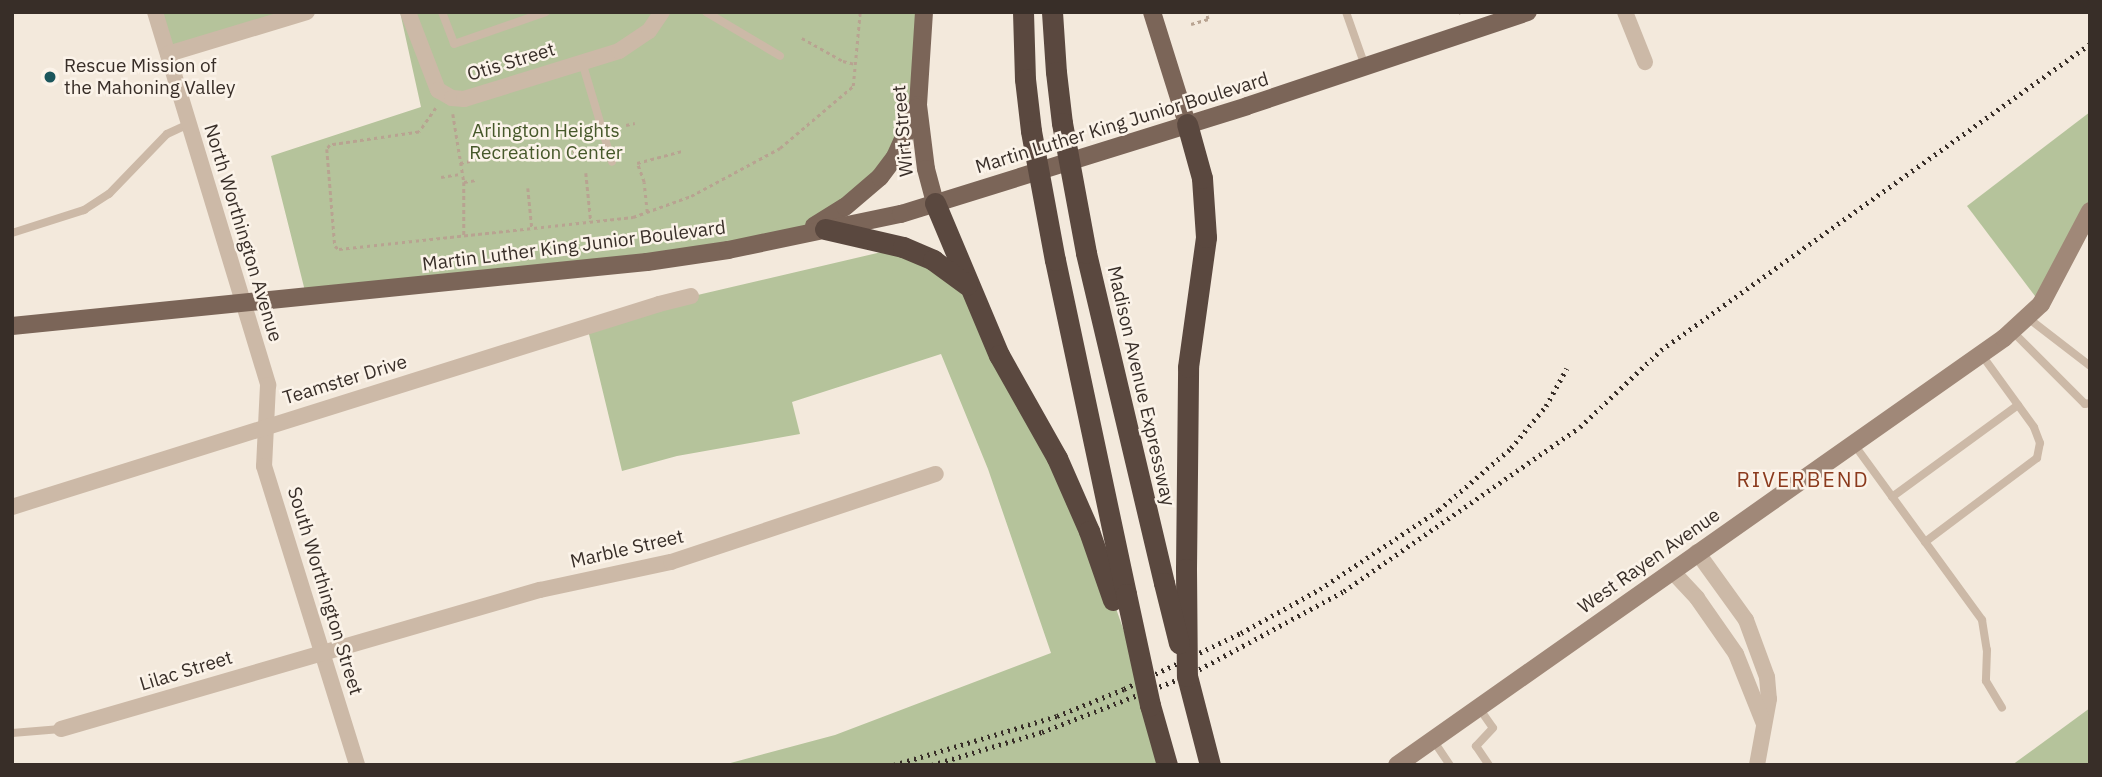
<!DOCTYPE html>
<style>
body{margin:0}
#map{position:relative;width:2102px;height:777px;overflow:hidden;background:#f3e9dc;font-family:"IBM Plex Sans",sans-serif}
div>[style]{position:absolute}
.green>*{inset:0;background:#b5c39b}
.path>*{height:2.5px;margin-top:-1.25px;transform-origin:0;background:repeating-linear-gradient(90deg,#b8a391 0 3.5px,transparent 0 7px)}
.lane>*{height:8px;margin:-4px;padding:0 4px;transform-origin:4px;border-radius:4px;background:#ccb9a7}
.street>*{height:16px;margin:-8px;padding:0 8px;transform-origin:8px;border-radius:8px;background:#ccb9a7}
.secondary>*{height:18px;margin:-9px;padding:0 9px;transform-origin:9px;border-radius:9px;background:#a08878}
.primary>*{height:18px;margin:-9px;padding:0 9px;transform-origin:9px;border-radius:9px;background:#7b6558}
.highway>*{height:21px;margin:-10.5px;padding:0 10.5px;transform-origin:10.5px;border-radius:10.5px;background:#5a483f}
.rail>*{height:5px;margin-top:-2.5px;transform-origin:0;background:repeating-linear-gradient(90deg,#382e28 0 2px,transparent 0 7px)}
.highway-bridge>*{height:21px;margin:-10.5px;padding:0 10.5px;transform-origin:10.5px;border-radius:10.5px;background:#5a483f}
.dots>*{width:19px;height:19px;translate:-50% -50%;box-sizing:border-box;border:4px solid #fbf3e9;border-radius:50%}
span{translate:-50% -50%;white-space:nowrap;text-align:center;line-height:1.15;-webkit-text-stroke:5px #fbf3e9;paint-order:stroke}
.street-label{font-size:19px;color:#382e28}
.poi-label{font-size:19px;color:#382e28}
.left{translate:0 -50%;text-align:left}
.park-label{font-size:19px;color:#46582a}
.neighbourhood-label{font-size:21px;color:#8b3a1d;letter-spacing:2px}
.frame{position:absolute;inset:0;border:14px solid #382e28;pointer-events:none}
</style>
<div id="map">
<div class="green">
<i style="clip-path:polygon(155px 12px,307px 12px,168px 54px)"></i>
<i style="clip-path:polygon(400px 12px,924px 12px,918px 81px,895px 157px,801px 233px,728px 250px,306px 295px,271px 156px,421px 107px)"></i>
<i style="clip-path:polygon(2090px 112px,2090px 211px,2041px 304px,1967px 206px)"></i>
<i style="clip-path:polygon(903px 247px,968px 286px,1113px 600px,1150px 705px,1166px 765px,723px 765px,835px 735px,1051px 653px,988px 469px,941px 354px,792px 402px,800px 434px,677px 456px,622px 471px,587px 326px,659px 304px)"></i>
<i style="clip-path:polygon(2090px 708px,2090px 765px,2012px 765px)"></i>
</div>
<div class="path">
<i style="left:1460px;top:12px;width:2px;rotate:63deg"></i>
<i style="left:1191px;top:24px;width:18px;rotate:-16deg"></i>
<i style="left:1208px;top:19px;width:8px;rotate:-113deg"></i>
<i style="left:802px;top:38px;width:47px;rotate:29.3deg"></i>
<i style="left:843px;top:61px;width:12px;rotate:14deg"></i>
<i style="left:436px;top:108px;width:29px;rotate:125deg"></i>
<i style="left:419px;top:132px;width:90px;rotate:171.7deg"></i>
<i style="left:330px;top:145px;width:5px;rotate:127deg"></i>
<i style="left:327px;top:149px;width:97px;rotate:85.3deg"></i>
<i style="left:335px;top:246px;width:5px;rotate:37deg"></i>
<i style="left:339px;top:249px;width:296px;rotate:-6.2deg"></i>
<i style="left:633px;top:217px;width:62px;rotate:-19.9deg"></i>
<i style="left:691px;top:196px;width:101px;rotate:-28.3deg"></i>
<i style="left:780px;top:148px;width:96px;rotate:-40.3deg"></i>
<i style="left:853px;top:86px;width:74px;rotate:-84.6deg"></i>
<i style="left:453px;top:114px;width:69px;rotate:80.8deg"></i>
<i style="left:464px;top:182px;width:54px;rotate:90deg"></i>
<i style="left:626px;top:125px;width:9px;rotate:-13deg"></i>
<i style="left:566px;top:154px;width:14px;rotate:-17deg"></i>
<i style="left:460px;top:163px;width:10px;rotate:-11deg"></i>
<i style="left:586px;top:173px;width:49px;rotate:84.2deg"></i>
<i style="left:441px;top:177px;width:20px;rotate:-9deg"></i>
<i style="left:464px;top:182px;width:12px;rotate:-9deg"></i>
<i style="left:528px;top:188px;width:40px;rotate:84.3deg"></i>
<i style="left:647px;top:212px;width:30px;rotate:-96deg"></i>
<i style="left:644px;top:182px;width:20px;rotate:-110deg"></i>
<i style="left:637px;top:163px;width:47px;rotate:-14.9deg"></i>
</div>
<div class="lane">
<i style="left:442px;top:12px;width:34px;rotate:69deg"></i>
<i style="left:454px;top:44px;width:97px;rotate:-19.2deg"></i>
<i style="left:706px;top:12px;width:86px;rotate:30.7deg"></i>
<i style="left:1346px;top:12px;width:57px;rotate:70.6deg"></i>
<i style="left:582px;top:62px;width:104px;rotate:73.3deg"></i>
<i style="left:12px;top:233px;width:76px;rotate:-17.7deg"></i>
<i style="left:84px;top:210px;width:30px;rotate:-33deg"></i>
<i style="left:109px;top:194px;width:83px;rotate:-46deg"></i>
<i style="left:167px;top:134px;width:23px;rotate:-25deg"></i>
<i style="left:2028px;top:318px;width:78px;rotate:37.7deg"></i>
<i style="left:2012px;top:331px;width:103px;rotate:45deg"></i>
<i style="left:2085px;top:404px;width:5px;rotate:-11deg"></i>
<i style="left:1853px;top:443px;width:219px;rotate:53.9deg"></i>
<i style="left:1982px;top:620px;width:30px;rotate:81deg"></i>
<i style="left:1987px;top:650px;width:31px;rotate:92deg"></i>
<i style="left:1986px;top:681px;width:31px;rotate:59deg"></i>
<i style="left:1892px;top:497px;width:156px;rotate:-36.1deg"></i>
<i style="left:1925px;top:542px;width:140px;rotate:-36.9deg"></i>
<i style="left:2037px;top:458px;width:15px;rotate:-79deg"></i>
<i style="left:2040px;top:443px;width:17px;rotate:-111deg"></i>
<i style="left:2034px;top:427px;width:90px;rotate:-126deg"></i>
<i style="left:1479px;top:708px;width:24px;rotate:55deg"></i>
<i style="left:1493px;top:728px;width:25px;rotate:133deg"></i>
<i style="left:1476px;top:746px;width:23px;rotate:56deg"></i>
<i style="left:12px;top:733px;width:49px;rotate:-4.7deg"></i>
<i style="left:1433px;top:740px;width:30px;rotate:56deg"></i>
</div>
<div class="street">
<i style="left:155px;top:12px;width:390px;rotate:73.1deg"></i>
<i style="left:268px;top:385px;width:81px;rotate:92.8deg"></i>
<i style="left:264px;top:466px;width:313px;rotate:72.7deg"></i>
<i style="left:408px;top:12px;width:84px;rotate:69deg"></i>
<i style="left:438px;top:90px;width:16px;rotate:30deg"></i>
<i style="left:452px;top:98px;width:12px;rotate:5deg"></i>
<i style="left:464px;top:99px;width:162px;rotate:-17.2deg"></i>
<i style="left:619px;top:51px;width:36px;rotate:-34deg"></i>
<i style="left:649px;top:31px;width:23px;rotate:-56deg"></i>
<i style="left:1625px;top:12px;width:54px;rotate:68.2deg"></i>
<i style="left:168px;top:54px;width:145px;rotate:-16.8deg"></i>
<i style="left:12px;top:507px;width:678px;rotate:-17.42deg"></i>
<i style="left:659px;top:304px;width:33px;rotate:-14deg"></i>
<i style="left:1697px;top:552px;width:84px;rotate:54.2deg"></i>
<i style="left:1746px;top:620px;width:61px;rotate:69.8deg"></i>
<i style="left:1767px;top:677px;width:22px;rotate:85deg"></i>
<i style="left:1769px;top:699px;width:67px;rotate:100.3deg"></i>
<i style="left:1672px;top:571px;width:37px;rotate:47deg"></i>
<i style="left:1697px;top:598px;width:68px;rotate:55.1deg"></i>
<i style="left:1736px;top:654px;width:75px;rotate:68.2deg"></i>
<i style="left:61px;top:729px;width:499px;rotate:-16.2deg"></i>
<i style="left:540px;top:590px;width:134px;rotate:-12.1deg"></i>
<i style="left:671px;top:562px;width:279px;rotate:-18.4deg"></i>
</div>
<div class="secondary">
<i style="left:1397px;top:765px;width:742px;rotate:-35.12deg"></i>
<i style="left:2004px;top:338px;width:50px;rotate:-42.6deg"></i>
<i style="left:2041px;top:304px;width:105px;rotate:-62.2deg"></i>
</div>
<div class="primary">
<i style="left:924px;top:12px;width:93px;rotate:93.7deg"></i>
<i style="left:918px;top:105px;width:64px;rotate:82.9deg"></i>
<i style="left:926px;top:169px;width:35px;rotate:75deg"></i>
<i style="left:1152px;top:12px;width:117px;rotate:72.6deg"></i>
<i style="left:814px;top:226px;width:36px;rotate:-32deg"></i>
<i style="left:845px;top:207px;width:46px;rotate:-40.6deg"></i>
<i style="left:880px;top:177px;width:25px;rotate:-53deg"></i>
<i style="left:895px;top:157px;width:54px;rotate:-65.8deg"></i>
<i style="left:12px;top:326px;width:638px;rotate:-5.76deg"></i>
<i style="left:647px;top:262px;width:82px;rotate:-8.4deg"></i>
<i style="left:728px;top:250px;width:177px;rotate:-11.8deg"></i>
<i style="left:901px;top:214px;width:362px;rotate:-17.3deg"></i>
<i style="left:1247px;top:106px;width:296px;rotate:-18.5deg"></i>
</div>
<div class="highway">
<i style="left:1023px;top:12px;width:67px;rotate:88.3deg"></i>
<i style="left:1052px;top:12px;width:60px;rotate:86.2deg"></i>
<i style="left:935px;top:203px;width:165px;rotate:67.2deg"></i>
<i style="left:999px;top:355px;width:118px;rotate:60.6deg"></i>
<i style="left:1057px;top:458px;width:80px;rotate:66.3deg"></i>
<i style="left:1089px;top:531px;width:73px;rotate:70.8deg"></i>
<i style="left:825px;top:229px;width:80px;rotate:13deg"></i>
<i style="left:903px;top:247px;width:33px;rotate:23deg"></i>
<i style="left:933px;top:260px;width:42px;rotate:36.3deg"></i>
<i style="left:1086px;top:253px;width:339px;rotate:76.7deg"></i>
<i style="left:1055px;top:260px;width:341px;rotate:78deg"></i>
<i style="left:1186px;top:569px;width:202px;rotate:-89.4deg"></i>
<i style="left:1188px;top:367px;width:131px;rotate:-82.1deg"></i>
<i style="left:1206px;top:237px;width:59px;rotate:-93.9deg"></i>
<i style="left:1202px;top:178px;width:56px;rotate:-105.5deg"></i>
<i style="left:1187px;top:676px;width:92px;rotate:75.5deg"></i>
<i style="left:1150px;top:705px;width:62px;rotate:74.2deg"></i>
</div>
<div class="rail">
<i style="left:894px;top:765px;width:170px;rotate:-16.7deg"></i>
<i style="left:1057px;top:716px;width:72px;rotate:-21.9deg"></i>
<i style="left:1124px;top:689px;width:130px;rotate:-25.6deg"></i>
<i style="left:1241px;top:633px;width:90px;rotate:-29.1deg"></i>
<i style="left:1320px;top:589px;width:143px;rotate:-33.6deg"></i>
<i style="left:1439px;top:510px;width:95px;rotate:-40.7deg"></i>
<i style="left:1511px;top:448px;width:55px;rotate:-50.2deg"></i>
<i style="left:1546px;top:406px;width:43px;rotate:-61.1deg"></i>
<i style="left:932px;top:765px;width:115px;rotate:-16.7deg"></i>
<i style="left:1042px;top:732px;width:155px;rotate:-21.1deg"></i>
<i style="left:1187px;top:676px;width:179px;rotate:-28.4deg"></i>
<i style="left:1344px;top:591px;width:287px;rotate:-34.8deg"></i>
<i style="left:1580px;top:427px;width:112px;rotate:-43.5deg"></i>
<i style="left:1661px;top:350px;width:527px;rotate:-35.5deg"></i>
<i style="left:989px;top:765px;width:24px"></i>
</div>
<div class="highway-bridge">
<i style="left:1056px;top:72px;width:51px;rotate:83.3deg"></i>
<i style="left:1062px;top:123px;width:132px;rotate:79.5deg"></i>
<i style="left:1025px;top:79px;width:52px;rotate:83.4deg"></i>
<i style="left:1031px;top:131px;width:131px;rotate:79.5deg"></i>
<i style="left:1186px;top:569px;width:107px;rotate:89.5deg"></i>
<i style="left:1164px;top:583px;width:62px;rotate:76deg"></i>
<i style="left:1126px;top:594px;width:114px;rotate:77.8deg"></i>
</div>
<div class="dots">
<i style="left:50px;top:77px;background:#1b565c"></i>
</div>
<div class="street-label">
<span style="left:511px;top:62px;rotate:-17deg">Otis Street</span>
<span style="left:1122px;top:123px;rotate:-17deg">Martin Luther King Junior Boulevard</span>
<span style="left:903px;top:131px;rotate:-95deg">Wirt Street</span>
<span style="left:243px;top:233px;rotate:73deg">North Worthington Avenue</span>
<span style="left:574px;top:246px;rotate:-7deg">Martin Luther King Junior Boulevard</span>
<span style="left:345px;top:380px;rotate:-17deg">Teamster Drive</span>
<span style="left:1141px;top:386px;rotate:77deg">Madison Avenue Expressway</span>
<span style="left:627px;top:549px;rotate:-13deg">Marble Street</span>
<span style="left:1649px;top:561px;rotate:-35deg">West Rayen Avenue</span>
<span style="left:325px;top:591px;rotate:73deg">South Worthington Street</span>
<span style="left:186px;top:671px;rotate:-17deg">Lilac Street</span>
</div>
<div class="poi-label">
<span class="left" style="left:64px;top:77px">Rescue Mission of<br>the Mahoning Valley</span>
</div>
<div class="park-label">
<span style="left:546px;top:142px">Arlington Heights<br>Recreation Center</span>
</div>
<div class="neighbourhood-label">
<span style="left:1803px;top:479px">RIVERBEND</span>
</div>
<div class="frame"></div>
</div>
